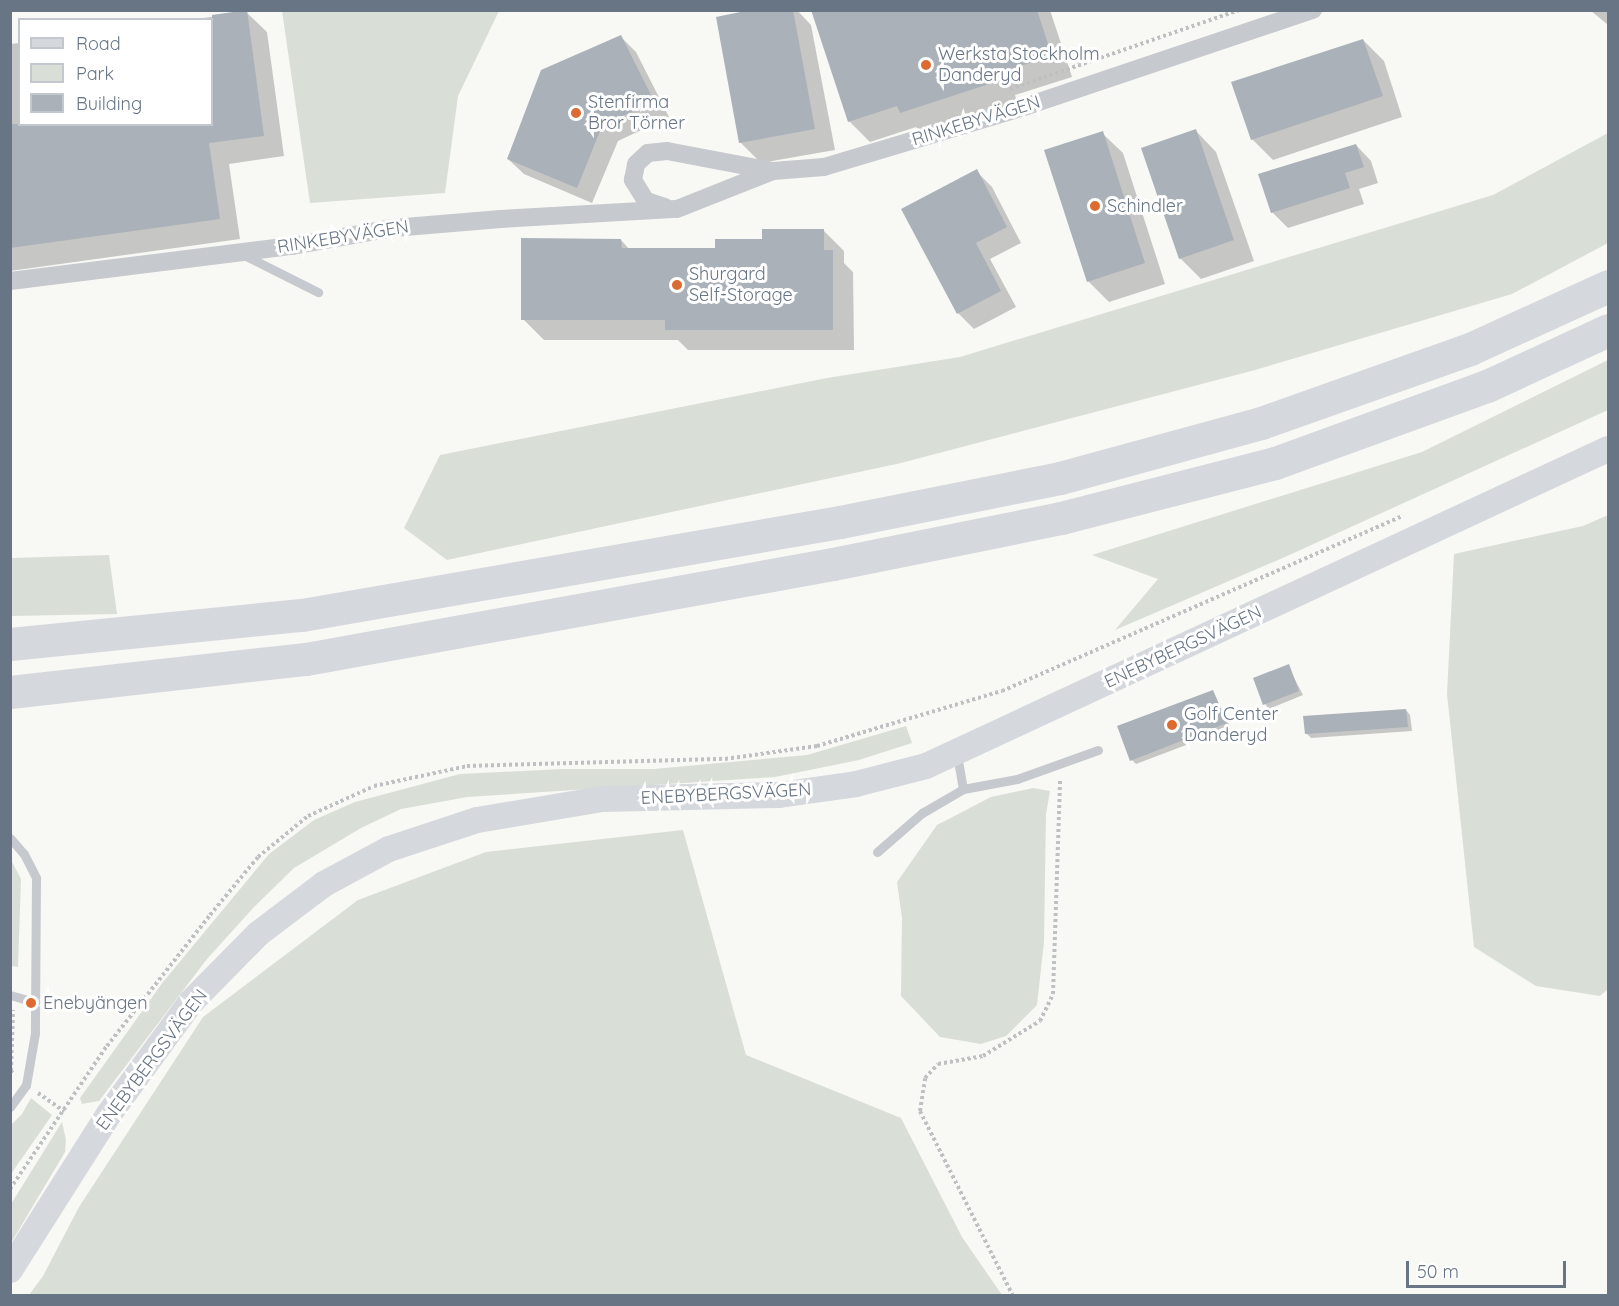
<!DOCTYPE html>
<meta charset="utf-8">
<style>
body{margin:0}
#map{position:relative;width:1619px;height:1306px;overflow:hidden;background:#f8f8f5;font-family:Quicksand,sans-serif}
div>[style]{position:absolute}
.green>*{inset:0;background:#d9dfd6}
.shadow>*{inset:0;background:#0003}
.building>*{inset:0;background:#aab1b8}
.path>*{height:4px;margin-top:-2px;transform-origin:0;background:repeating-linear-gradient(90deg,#bec0c2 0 3px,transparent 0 6px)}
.lane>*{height:9px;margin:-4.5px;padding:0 4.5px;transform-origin:4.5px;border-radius:4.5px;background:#c6c9cd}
.street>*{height:18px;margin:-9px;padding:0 9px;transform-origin:9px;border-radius:9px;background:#c6c9cd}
.secondary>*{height:26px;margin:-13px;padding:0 13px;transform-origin:13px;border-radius:13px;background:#d5d8dd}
.highway>*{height:33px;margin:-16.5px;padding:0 16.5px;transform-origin:16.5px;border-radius:16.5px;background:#d5d8dd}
.dots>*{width:16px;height:16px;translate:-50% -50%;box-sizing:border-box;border:3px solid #fff;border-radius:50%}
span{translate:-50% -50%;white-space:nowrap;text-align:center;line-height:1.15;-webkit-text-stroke:6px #fff;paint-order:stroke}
.poi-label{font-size:18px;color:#687585}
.left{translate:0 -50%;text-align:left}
.street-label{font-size:18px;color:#687585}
.frame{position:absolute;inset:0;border:12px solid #687585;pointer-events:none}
.legend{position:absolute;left:18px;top:18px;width:195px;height:108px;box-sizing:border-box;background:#fff;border:2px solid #c3c8ce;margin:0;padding:8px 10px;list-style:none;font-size:18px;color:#687585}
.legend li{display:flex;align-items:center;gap:12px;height:30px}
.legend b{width:30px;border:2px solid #c3c8ce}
.scale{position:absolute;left:1406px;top:1261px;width:160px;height:27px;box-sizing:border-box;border:3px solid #687585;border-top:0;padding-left:8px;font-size:18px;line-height:21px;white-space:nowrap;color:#687585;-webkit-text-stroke:4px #fff;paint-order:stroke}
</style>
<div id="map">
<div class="green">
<i style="clip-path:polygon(282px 11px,499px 11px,458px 96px,445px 193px,310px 203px)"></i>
<i style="clip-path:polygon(1608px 133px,1608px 243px,1512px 294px,1255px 370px,901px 463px,447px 560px,404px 528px,440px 455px,827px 378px,960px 357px,1493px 195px)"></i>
<i style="clip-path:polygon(1608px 360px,1608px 410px,1285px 557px,1115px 630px,1158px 579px,1092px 555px,1422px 452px)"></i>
<i style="clip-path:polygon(1608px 515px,1608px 989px,1600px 996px,1536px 986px,1474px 947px,1447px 694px,1454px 554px,1583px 526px)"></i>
<i style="clip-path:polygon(109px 555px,117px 614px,11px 616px,11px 558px)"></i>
<i style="clip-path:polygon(906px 726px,912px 743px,859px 760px,775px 777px,467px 797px,401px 809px,361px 828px,294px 868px,254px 907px,207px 959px,99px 1101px,82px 1104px,80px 1098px,163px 982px,269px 854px,314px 820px,355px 802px,460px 774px,562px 769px,654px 769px,807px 755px)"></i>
<i style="clip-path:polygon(1033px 788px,1050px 791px,1046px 814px,1044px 942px,1037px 1005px,1006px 1036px,981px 1044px,940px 1037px,901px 996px,902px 918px,897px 882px,937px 825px,991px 797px)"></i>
<i style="clip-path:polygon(683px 830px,746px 1055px,901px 1118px,962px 1237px,1002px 1295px,29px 1295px,43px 1276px,79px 1207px,203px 1017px,358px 900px,486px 852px)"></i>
<i style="clip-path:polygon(10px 858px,21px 879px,18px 967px,11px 966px)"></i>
<i style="clip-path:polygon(31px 1098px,52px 1115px,11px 1174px,11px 1125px,22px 1114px)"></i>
<i style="clip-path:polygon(62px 1122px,66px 1140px,65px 1152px,11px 1243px,11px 1204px)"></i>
</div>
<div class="shadow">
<i style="clip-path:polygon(758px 10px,797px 10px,811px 25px,835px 150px,761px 163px,740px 142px)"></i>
<i style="clip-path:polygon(812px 10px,1050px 10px,1072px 77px,1015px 95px,1017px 102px,922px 133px,916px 127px,870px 142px,849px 121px)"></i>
<i style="clip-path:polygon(1590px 10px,1608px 10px,1608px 25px)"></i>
<i style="clip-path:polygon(246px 12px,267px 32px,284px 156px,229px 164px,240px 239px,10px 271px,10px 44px,20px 43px,20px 124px,212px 124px,212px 20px,189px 20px)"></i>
<i style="clip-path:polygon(621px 37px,636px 52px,669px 117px,618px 141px,592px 203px,524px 174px,508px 159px)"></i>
<i style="clip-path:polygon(1363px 40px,1384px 61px,1402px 117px,1273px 160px,1252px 139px)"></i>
<i style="clip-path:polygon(1196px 131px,1216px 152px,1254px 261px,1201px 279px,1180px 258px)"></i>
<i style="clip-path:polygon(1102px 133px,1123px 153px,1165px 284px,1109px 302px,1088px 281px)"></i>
<i style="clip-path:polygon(1356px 145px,1371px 161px,1378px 183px,1359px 189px,1364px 204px,1288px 228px,1272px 212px)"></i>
<i style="clip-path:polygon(976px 171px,992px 187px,1021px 243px,990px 259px,1016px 307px,974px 329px,958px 313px)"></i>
<i style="clip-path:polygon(824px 231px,844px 251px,844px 263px,853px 272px,854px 350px,688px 350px,678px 340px,544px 340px,523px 319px,621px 240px,630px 250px,717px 250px)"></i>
<i style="clip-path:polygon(1288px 666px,1303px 695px,1269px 709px,1265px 704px)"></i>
<i style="clip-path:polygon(1212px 692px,1231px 728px,1136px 764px,1132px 760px)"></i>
<i style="clip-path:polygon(1406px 710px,1410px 715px,1412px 731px,1311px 738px,1306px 733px)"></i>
</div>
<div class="building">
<i style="clip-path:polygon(247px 10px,264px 136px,209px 143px,220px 219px,10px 248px,10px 124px,212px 124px,212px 15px)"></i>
<i style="clip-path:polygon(750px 10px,793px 10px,815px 129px,739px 143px,716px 17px)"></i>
<i style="clip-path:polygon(811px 10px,1037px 10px,1052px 56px,995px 74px,998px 81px,900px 113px,897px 106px,848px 122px)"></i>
<i style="clip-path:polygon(621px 35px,654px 101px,602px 126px,577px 188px,507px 159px,541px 70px)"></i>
<i style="clip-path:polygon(1363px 39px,1383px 96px,1251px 140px,1231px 82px)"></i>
<i style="clip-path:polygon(1196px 129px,1234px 240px,1179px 259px,1141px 148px)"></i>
<i style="clip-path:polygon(1103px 131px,1145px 263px,1087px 282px,1044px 150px)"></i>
<i style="clip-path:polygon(1356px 144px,1364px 167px,1345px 173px,1350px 188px,1271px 213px,1258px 174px)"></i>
<i style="clip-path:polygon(977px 169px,1007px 227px,976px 243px,1001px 291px,957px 314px,901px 209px)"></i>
<i style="clip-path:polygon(762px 229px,824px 229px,824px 250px,833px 250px,833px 330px,665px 330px,665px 320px,521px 320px,521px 238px,621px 239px,622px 248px,715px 248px,715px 239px,762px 239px)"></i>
<i style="clip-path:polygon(1289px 664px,1299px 691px,1263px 705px,1253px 678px)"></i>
<i style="clip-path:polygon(1213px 690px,1227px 723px,1130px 761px,1117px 726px)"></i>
<i style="clip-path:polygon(1406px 709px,1408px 727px,1305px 734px,1303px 716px)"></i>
</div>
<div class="path">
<i style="left:1010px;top:89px;width:242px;rotate:-19deg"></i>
<i style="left:13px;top:1073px;width:3px;rotate:-135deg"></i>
<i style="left:11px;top:1071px;width:61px;rotate:-88.1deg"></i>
<i style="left:38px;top:1093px;width:32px;rotate:35deg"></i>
<i style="left:10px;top:1189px;width:173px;rotate:-55.9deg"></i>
<i style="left:107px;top:1046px;width:167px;rotate:-51.8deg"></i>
<i style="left:210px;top:915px;width:75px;rotate:-50.4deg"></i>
<i style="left:258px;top:857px;width:65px;rotate:-39.4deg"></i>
<i style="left:308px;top:816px;width:72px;rotate:-24.4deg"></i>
<i style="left:374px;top:786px;width:95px;rotate:-12.1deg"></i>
<i style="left:467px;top:766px;width:258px;rotate:-1.6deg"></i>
<i style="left:725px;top:759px;width:93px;rotate:-8deg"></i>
<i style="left:817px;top:746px;width:193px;rotate:-16.6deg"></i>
<i style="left:1002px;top:691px;width:438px;rotate:-23.6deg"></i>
<i style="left:1013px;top:1296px;width:207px;rotate:-116.7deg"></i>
<i style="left:920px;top:1111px;width:33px;rotate:-81deg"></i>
<i style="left:925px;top:1078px;width:19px;rotate:-47deg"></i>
<i style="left:938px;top:1064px;width:46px;rotate:-10.1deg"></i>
<i style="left:983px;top:1056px;width:67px;rotate:-31.6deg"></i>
<i style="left:1040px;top:1021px;width:30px;rotate:-64deg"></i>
<i style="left:1053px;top:994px;width:215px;rotate:-88.1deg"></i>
</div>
<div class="lane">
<i style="left:244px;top:255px;width:83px;rotate:26.6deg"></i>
<i style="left:963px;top:789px;width:55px;rotate:-10.5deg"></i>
<i style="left:1017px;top:779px;width:86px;rotate:-19.7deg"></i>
<i style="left:10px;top:838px;width:21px;rotate:49deg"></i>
<i style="left:24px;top:854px;width:27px;rotate:63deg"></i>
<i style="left:36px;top:878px;width:155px;rotate:90.4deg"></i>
<i style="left:35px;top:1033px;width:53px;rotate:99.8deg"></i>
<i style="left:26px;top:1085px;width:27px;rotate:126deg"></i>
<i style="left:877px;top:852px;width:60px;rotate:-40.9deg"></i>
<i style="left:922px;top:813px;width:48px;rotate:-30.3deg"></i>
<i style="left:963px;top:789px;width:36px;rotate:-100deg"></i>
<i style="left:10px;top:995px;width:26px;rotate:16deg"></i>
</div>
<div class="street">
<i style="left:665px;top:207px;width:20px;rotate:-162deg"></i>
<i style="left:646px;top:201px;width:25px;rotate:-122deg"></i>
<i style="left:633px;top:180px;width:16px;rotate:-79deg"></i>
<i style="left:636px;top:164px;width:16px;rotate:-43deg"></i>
<i style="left:648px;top:153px;width:19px;rotate:-6deg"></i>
<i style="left:667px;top:151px;width:108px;rotate:10.7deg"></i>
<i style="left:10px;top:281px;width:284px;rotate:-7.1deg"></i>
<i style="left:292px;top:246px;width:103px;rotate:-10.1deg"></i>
<i style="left:393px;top:228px;width:108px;rotate:-4.8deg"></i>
<i style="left:501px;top:219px;width:176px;rotate:-3.3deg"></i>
<i style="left:677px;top:209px;width:103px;rotate:-21.6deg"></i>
<i style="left:773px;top:171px;width:51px;rotate:-4.5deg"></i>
<i style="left:824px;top:167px;width:209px;rotate:-16.7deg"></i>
<i style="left:1024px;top:107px;width:305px;rotate:-18.6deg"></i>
</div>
<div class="secondary">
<i style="left:10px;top:1270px;width:185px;rotate:-57.6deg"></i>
<i style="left:109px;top:1114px;width:139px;rotate:-53.8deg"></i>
<i style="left:191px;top:1002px;width:95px;rotate:-45.4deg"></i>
<i style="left:258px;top:934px;width:83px;rotate:-37.1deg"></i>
<i style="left:324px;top:884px;width:74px;rotate:-28.3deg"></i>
<i style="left:389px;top:849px;width:93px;rotate:-18.2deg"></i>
<i style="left:477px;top:820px;width:127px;rotate:-9.5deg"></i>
<i style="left:602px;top:799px;width:177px;rotate:-1.3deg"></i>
<i style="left:779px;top:795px;width:78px;rotate:-8.1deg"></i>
<i style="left:856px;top:784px;width:72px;rotate:-14.4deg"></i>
<i style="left:926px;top:766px;width:752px;rotate:-24.93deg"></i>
</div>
<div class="highway">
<i style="left:10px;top:644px;width:293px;rotate:-5.7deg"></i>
<i style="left:302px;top:615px;width:546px;rotate:-9.81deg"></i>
<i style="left:840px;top:522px;width:224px;rotate:-11.3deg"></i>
<i style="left:1060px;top:478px;width:208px;rotate:-15.3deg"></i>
<i style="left:1261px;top:423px;width:222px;rotate:-19.5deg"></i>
<i style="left:1470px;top:349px;width:152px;rotate:-24.5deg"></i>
<i style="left:10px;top:692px;width:298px;rotate:-6.4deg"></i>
<i style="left:306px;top:659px;width:535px;rotate:-10.22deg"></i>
<i style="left:833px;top:564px;width:233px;rotate:-11.4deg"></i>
<i style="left:1061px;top:518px;width:221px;rotate:-14.4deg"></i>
<i style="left:1275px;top:463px;width:226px;rotate:-20deg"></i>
<i style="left:1487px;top:386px;width:133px;rotate:-24.8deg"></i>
</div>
<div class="dots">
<i style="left:926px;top:65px;background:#dc6b31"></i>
<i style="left:576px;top:113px;background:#dc6b31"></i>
<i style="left:1095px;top:206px;background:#dc6b31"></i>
<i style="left:677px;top:285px;background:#dc6b31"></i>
<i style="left:1172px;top:725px;background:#dc6b31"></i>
<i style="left:31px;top:1003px;background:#dc6b31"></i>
</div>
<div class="poi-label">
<span class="left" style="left:938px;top:65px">Werksta Stockholm<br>Danderyd</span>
<span class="left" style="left:588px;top:113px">Stenfirma<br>Bror Törner</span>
<span class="left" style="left:1107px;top:206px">Schindler</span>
<span class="left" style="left:689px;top:285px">Shurgard<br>Self-Storage</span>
<span class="left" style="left:1184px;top:725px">Golf Center<br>Danderyd</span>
<span class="left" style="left:43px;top:1003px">Enebyängen</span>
</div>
<div class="street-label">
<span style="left:976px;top:121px;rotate:-17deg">RINKEBYVÄGEN</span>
<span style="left:343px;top:237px;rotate:-9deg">RINKEBYVÄGEN</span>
<span style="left:1183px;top:647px;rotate:-25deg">ENEBYBERGSVÄGEN</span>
<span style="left:726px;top:794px;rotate:-3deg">ENEBYBERGSVÄGEN</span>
<span style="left:152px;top:1060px;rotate:-53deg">ENEBYBERGSVÄGEN</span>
</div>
<div class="frame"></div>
<ul class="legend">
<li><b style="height:8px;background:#d5d8dd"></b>Road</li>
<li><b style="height:16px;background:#d9dfd6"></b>Park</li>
<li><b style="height:16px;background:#aab1b8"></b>Building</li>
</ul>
<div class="scale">50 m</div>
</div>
